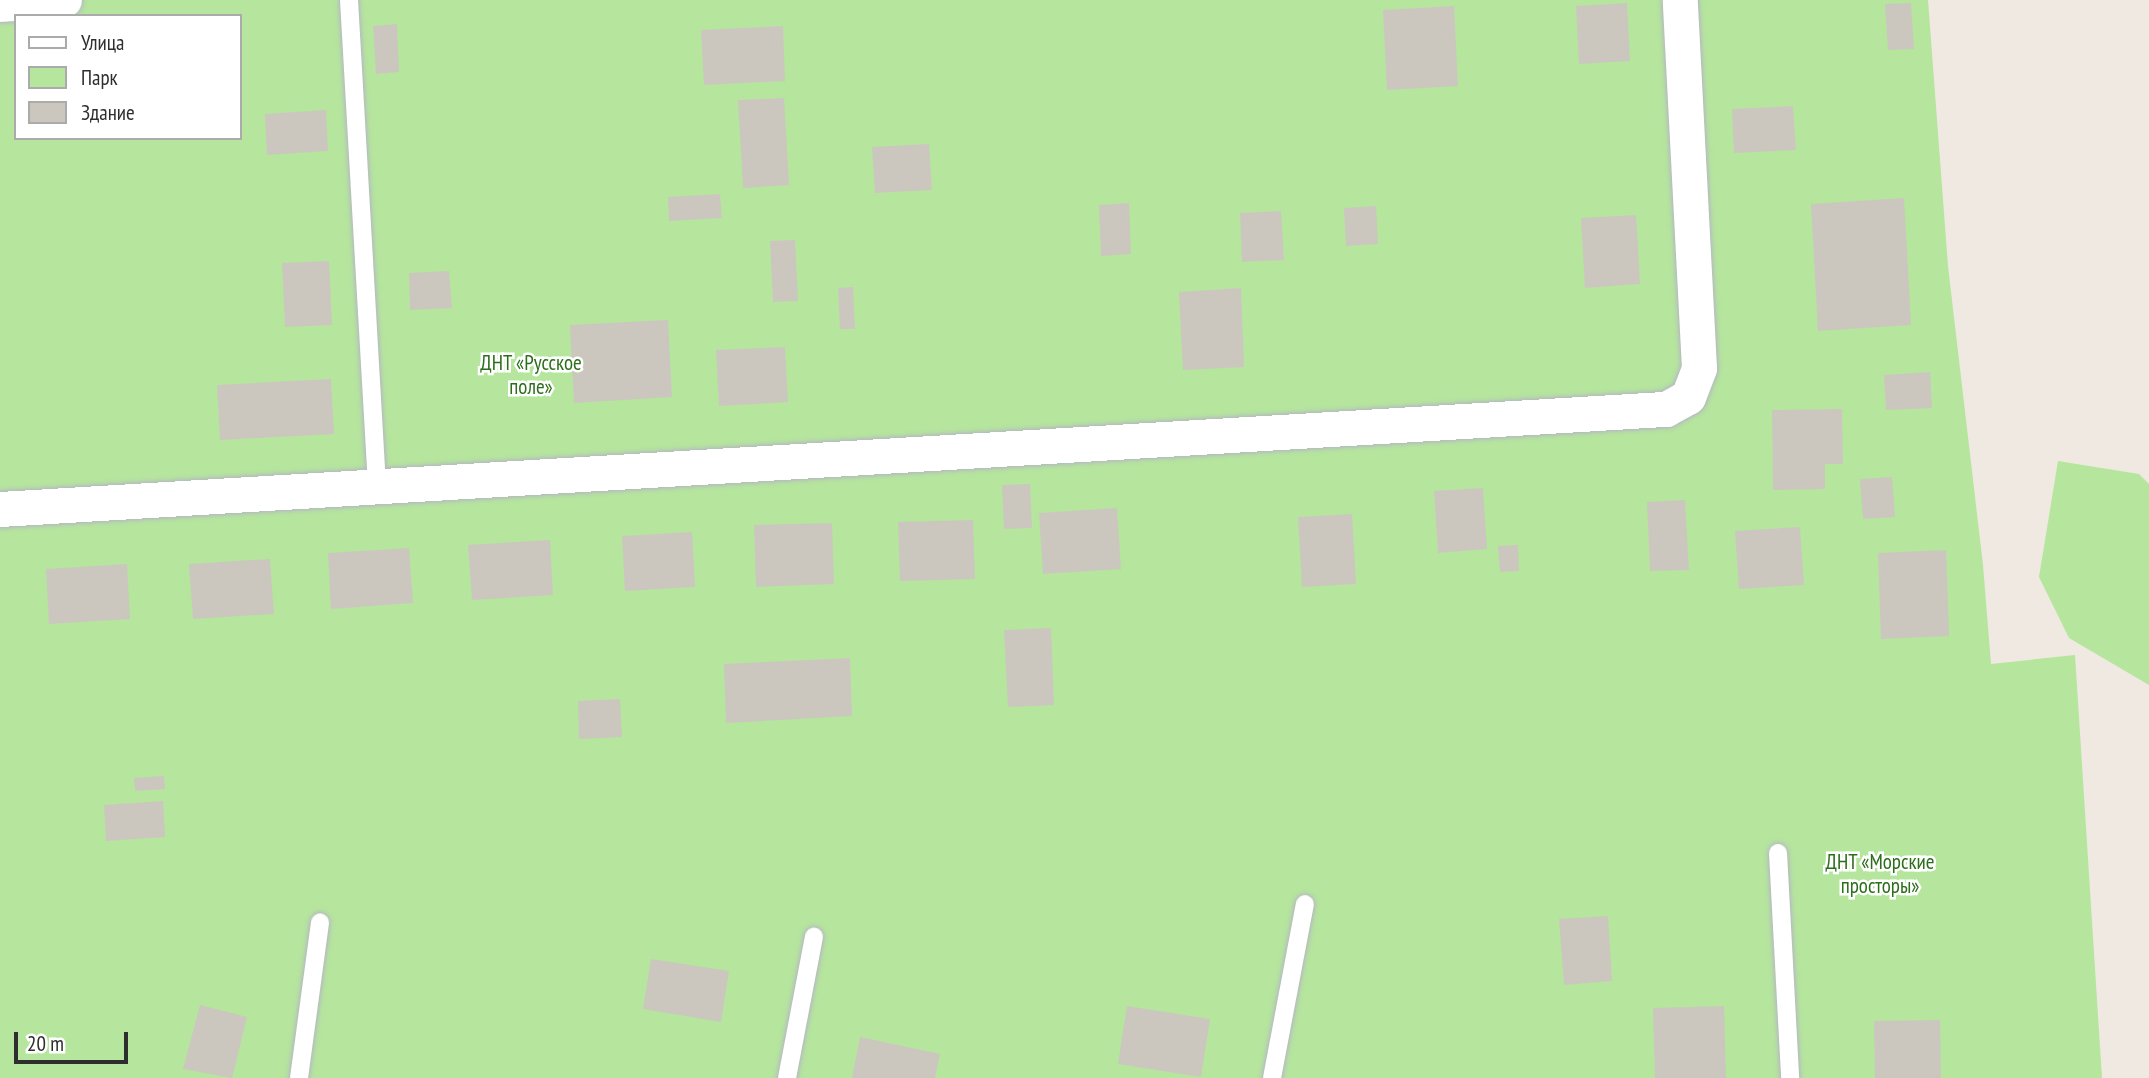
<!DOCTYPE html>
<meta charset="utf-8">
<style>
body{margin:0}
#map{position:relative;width:2149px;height:1078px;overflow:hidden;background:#efe9e1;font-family:"PT Sans Narrow",sans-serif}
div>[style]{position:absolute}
.green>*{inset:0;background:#b6e59e}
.building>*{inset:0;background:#cbc7bf}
.roads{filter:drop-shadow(0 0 2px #b4b7c1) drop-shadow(0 0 2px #b4b7c1)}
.service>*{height:18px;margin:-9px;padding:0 9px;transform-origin:9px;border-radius:9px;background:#fff}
.minor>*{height:35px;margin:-17.5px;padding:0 17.5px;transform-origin:17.5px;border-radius:17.5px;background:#fff}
span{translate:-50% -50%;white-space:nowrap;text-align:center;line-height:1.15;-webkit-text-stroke:5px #fff;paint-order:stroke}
.park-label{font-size:21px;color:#2c6e1b}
.legend{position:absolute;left:14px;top:14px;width:228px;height:126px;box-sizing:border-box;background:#fff;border:2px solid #ababab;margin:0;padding:9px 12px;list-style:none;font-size:21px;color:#2e2e2e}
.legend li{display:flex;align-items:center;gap:14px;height:35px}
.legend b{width:35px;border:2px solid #ababab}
.scale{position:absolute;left:14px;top:1032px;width:114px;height:32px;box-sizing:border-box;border:4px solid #2e2e2e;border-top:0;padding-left:9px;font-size:21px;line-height:24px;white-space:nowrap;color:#2e2e2e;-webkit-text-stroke:5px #fff;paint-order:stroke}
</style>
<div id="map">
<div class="green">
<i style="clip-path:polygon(evenodd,0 0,1928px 0,1948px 266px,1983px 565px,1991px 664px,2075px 655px,2102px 1078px,0 1078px,0 0,16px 16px,240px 16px,240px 138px,16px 138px,16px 16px)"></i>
<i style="clip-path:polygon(2058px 461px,2139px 474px,2149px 484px,2149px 685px,2069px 638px,2039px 577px)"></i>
</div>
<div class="building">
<i style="clip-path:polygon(1627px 3px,1630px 61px,1579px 64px,1576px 6px)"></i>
<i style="clip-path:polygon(1911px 3px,1914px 49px,1888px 50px,1885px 4px)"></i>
<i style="clip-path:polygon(1454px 6px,1458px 86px,1387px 90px,1383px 10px)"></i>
<i style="clip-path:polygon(397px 24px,399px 72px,376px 74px,373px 26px)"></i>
<i style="clip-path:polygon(783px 26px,785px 81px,704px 85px,701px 30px)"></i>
<i style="clip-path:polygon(784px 98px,789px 185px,743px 188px,738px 100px)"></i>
<i style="clip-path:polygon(1793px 106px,1796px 150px,1734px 153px,1732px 109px)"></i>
<i style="clip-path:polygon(326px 110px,328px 151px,267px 155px,265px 114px)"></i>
<i style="clip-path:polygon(929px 144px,932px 190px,875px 193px,872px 147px)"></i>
<i style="clip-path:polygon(720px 194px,722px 218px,669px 221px,668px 197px)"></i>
<i style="clip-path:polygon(1904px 198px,1911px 325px,1818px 331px,1811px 204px)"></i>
<i style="clip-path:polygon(1129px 203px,1131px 254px,1101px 256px,1099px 205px)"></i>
<i style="clip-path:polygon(1376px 206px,1378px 244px,1346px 246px,1344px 208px)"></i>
<i style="clip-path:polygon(1281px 211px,1284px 260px,1242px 262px,1240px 213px)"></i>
<i style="clip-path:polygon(1636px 215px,1640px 284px,1585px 288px,1581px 218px)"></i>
<i style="clip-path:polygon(795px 240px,798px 301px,773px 302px,770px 241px)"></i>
<i style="clip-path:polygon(329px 261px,332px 325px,285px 327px,282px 263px)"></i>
<i style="clip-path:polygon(449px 271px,452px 308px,410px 310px,409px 273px)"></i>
<i style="clip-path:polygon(853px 287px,855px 329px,840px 329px,838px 288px)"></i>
<i style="clip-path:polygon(1241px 288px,1244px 367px,1183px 370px,1179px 292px)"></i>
<i style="clip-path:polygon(668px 320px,672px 397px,574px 403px,570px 325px)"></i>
<i style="clip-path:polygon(785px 347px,788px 402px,719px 406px,716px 350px)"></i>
<i style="clip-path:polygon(1930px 372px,1932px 408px,1886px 410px,1884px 375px)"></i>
<i style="clip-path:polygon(331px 379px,334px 434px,220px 440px,217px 385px)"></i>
<i style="clip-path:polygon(1842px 409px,1843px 464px,1825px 464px,1825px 489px,1773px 490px,1772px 410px)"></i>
<i style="clip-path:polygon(1892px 477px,1895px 517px,1863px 519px,1860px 479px)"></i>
<i style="clip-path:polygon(1030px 484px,1032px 528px,1004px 529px,1002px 485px)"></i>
<i style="clip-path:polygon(1483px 488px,1487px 549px,1438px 553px,1434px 491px)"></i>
<i style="clip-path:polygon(1685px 500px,1689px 570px,1650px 571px,1647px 502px)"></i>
<i style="clip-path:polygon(1117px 508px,1121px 569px,1043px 574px,1039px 513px)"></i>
<i style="clip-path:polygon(1352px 514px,1356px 584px,1302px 587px,1298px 517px)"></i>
<i style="clip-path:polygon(973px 520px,975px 579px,900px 581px,898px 522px)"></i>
<i style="clip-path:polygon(832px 523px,834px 584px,756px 587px,754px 525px)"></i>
<i style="clip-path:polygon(1800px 527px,1804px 585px,1739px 589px,1735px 531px)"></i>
<i style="clip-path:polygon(692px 532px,695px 587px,625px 591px,622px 536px)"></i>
<i style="clip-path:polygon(550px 540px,553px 595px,472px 600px,468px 545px)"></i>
<i style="clip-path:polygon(1518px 545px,1519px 571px,1500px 572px,1498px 546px)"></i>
<i style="clip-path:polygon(409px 548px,413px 603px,331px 609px,328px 553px)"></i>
<i style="clip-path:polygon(1946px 550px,1949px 636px,1881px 639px,1878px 553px)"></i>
<i style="clip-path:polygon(270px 559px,274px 614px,193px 619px,189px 564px)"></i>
<i style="clip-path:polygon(127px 564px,130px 619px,49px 624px,46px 569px)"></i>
<i style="clip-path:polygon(1051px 628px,1054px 705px,1008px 707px,1004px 630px)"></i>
<i style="clip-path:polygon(850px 658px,852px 716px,726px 723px,724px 664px)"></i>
<i style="clip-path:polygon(620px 699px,622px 737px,579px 739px,578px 701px)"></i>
<i style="clip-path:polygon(164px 776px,165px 789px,135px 791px,134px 778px)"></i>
<i style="clip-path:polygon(163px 801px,165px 837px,106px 841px,104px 805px)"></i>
<i style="clip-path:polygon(1608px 916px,1612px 981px,1564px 985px,1559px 919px)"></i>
<i style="clip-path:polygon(651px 959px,729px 971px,721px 1022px,643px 1009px)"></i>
<i style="clip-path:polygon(200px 1005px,247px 1017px,232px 1078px,183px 1069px)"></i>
<i style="clip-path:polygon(1127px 1006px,1210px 1019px,1201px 1077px,1118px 1064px)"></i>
<i style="clip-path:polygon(1724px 1006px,1726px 1078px,1655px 1078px,1653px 1008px)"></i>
<i style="clip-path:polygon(1940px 1020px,1941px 1078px,1875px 1078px,1874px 1021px)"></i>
<i style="clip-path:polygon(860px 1037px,940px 1054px,935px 1078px,852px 1078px)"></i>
</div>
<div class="roads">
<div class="service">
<i style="left:349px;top:0;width:485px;rotate:86.7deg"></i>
<i style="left:1778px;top:853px;width:225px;rotate:86.9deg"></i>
<i style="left:299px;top:1078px;width:157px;rotate:-82.3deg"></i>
<i style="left:787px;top:1078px;width:144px;rotate:-79.2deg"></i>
<i style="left:1272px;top:1078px;width:177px;rotate:-79.3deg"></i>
</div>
<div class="minor">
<i style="left:0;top:4px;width:64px;rotate:-3.6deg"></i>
<i style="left:0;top:509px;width:1669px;rotate:-3.44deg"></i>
<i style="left:1666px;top:409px;width:25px;rotate:-29deg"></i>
<i style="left:1688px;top:397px;width:31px;rotate:-69deg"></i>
<i style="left:1699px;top:368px;width:368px;rotate:-93deg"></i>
</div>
</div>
<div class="park-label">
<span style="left:531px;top:375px">ДНТ «Русское<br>поле»</span>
<span style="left:1880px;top:874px">ДНТ «Морские<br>просторы»</span>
</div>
<ul class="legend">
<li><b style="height:9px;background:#fff"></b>Улица</li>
<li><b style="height:19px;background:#b6e59e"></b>Парк</li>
<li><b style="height:19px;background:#cbc7bf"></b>Здание</li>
</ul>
<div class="scale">20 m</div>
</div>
